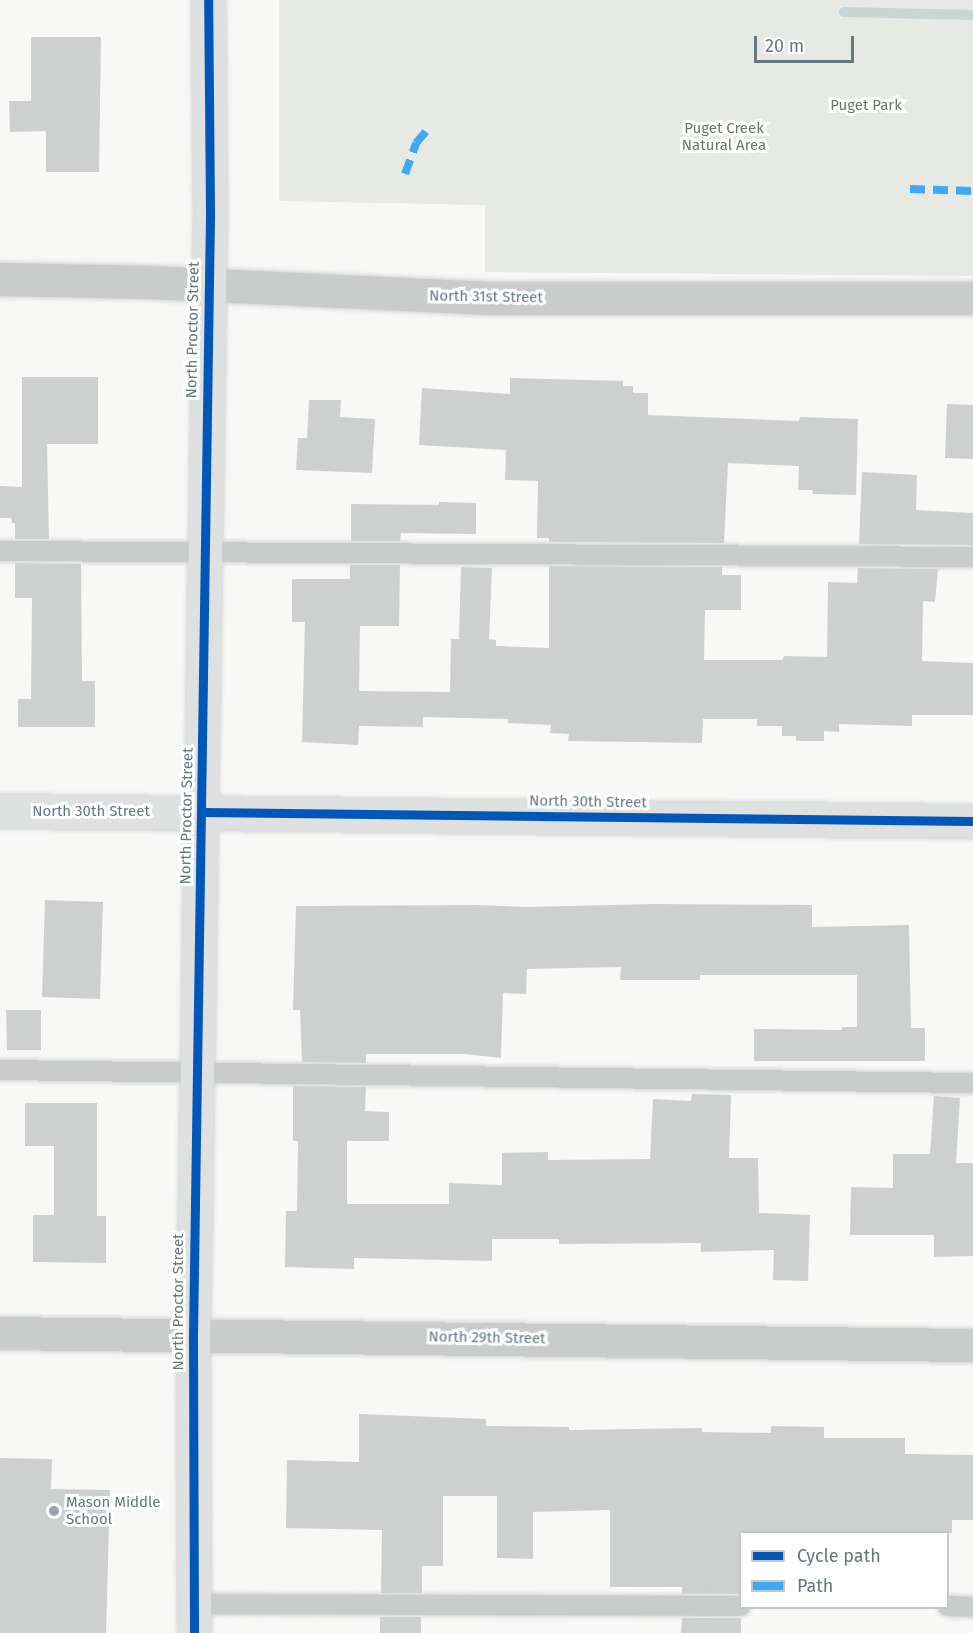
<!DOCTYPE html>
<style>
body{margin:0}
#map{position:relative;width:973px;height:1633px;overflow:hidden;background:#f8f8f7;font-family:"Fira Sans",sans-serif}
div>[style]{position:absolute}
.green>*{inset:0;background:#e7e9e4}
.stream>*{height:10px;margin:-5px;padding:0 5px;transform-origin:5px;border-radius:5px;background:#cbd4d6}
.building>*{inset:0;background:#ced0d0}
.roads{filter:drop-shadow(0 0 2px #d3d5d5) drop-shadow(0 0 2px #d3d5d5)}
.lane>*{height:20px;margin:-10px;padding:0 10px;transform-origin:10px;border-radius:10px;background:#cacccc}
.street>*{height:33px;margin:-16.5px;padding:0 16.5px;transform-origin:16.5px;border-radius:16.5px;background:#cacccc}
.secondary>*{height:33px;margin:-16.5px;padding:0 16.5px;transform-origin:16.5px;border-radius:16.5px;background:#dfe0e0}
.quiet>*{height:8px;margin-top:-4px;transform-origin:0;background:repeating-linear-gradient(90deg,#3fa9f5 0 15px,transparent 0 23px)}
.cycleway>*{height:9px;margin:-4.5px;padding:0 4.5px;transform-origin:4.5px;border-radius:4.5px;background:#0057b8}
.dots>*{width:16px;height:16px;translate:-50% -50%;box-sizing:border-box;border:3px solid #fff;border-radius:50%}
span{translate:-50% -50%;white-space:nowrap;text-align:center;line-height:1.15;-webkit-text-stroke:6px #fff;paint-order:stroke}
.park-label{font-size:15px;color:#697963}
.street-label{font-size:15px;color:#657780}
.poi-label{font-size:15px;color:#657780}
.left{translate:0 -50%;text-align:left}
.legend{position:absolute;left:739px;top:1531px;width:210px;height:78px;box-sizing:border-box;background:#fff;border:2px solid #c1c9cc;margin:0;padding:8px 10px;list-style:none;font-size:18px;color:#657780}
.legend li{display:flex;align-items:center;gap:12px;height:30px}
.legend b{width:30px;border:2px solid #c1c9cc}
.scale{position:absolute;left:754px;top:36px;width:100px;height:27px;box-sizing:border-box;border:3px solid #657780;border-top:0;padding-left:8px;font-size:18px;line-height:21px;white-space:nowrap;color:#657780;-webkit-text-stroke:4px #fff;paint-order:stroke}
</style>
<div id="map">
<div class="green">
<i style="clip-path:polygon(279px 0,973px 0,973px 276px,485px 272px,485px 205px,279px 201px)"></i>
</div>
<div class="stream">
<i style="left:844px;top:12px;width:129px;rotate:1.3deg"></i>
</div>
<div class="building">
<i style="clip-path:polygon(31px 37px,101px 37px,99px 172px,46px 172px,46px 131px,10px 132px,9px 101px,31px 101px)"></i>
<i style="clip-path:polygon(22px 377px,98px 377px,98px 444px,47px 444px,49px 539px,15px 539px,15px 523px,12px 523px,11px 518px,0 518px,0 486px,22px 487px)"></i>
<i style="clip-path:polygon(510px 378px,623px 381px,623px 386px,633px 386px,633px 393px,648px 393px,648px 415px,799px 421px,800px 417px,858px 419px,856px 495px,812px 494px,813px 490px,798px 490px,799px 466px,728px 463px,724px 543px,549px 542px,549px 538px,537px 538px,538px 481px,505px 480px,506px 450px,419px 445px,422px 388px,510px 394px)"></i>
<i style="clip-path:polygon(309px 400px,341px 400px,340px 417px,375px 419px,372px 473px,296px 470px,298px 438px,307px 438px)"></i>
<i style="clip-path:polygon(947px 404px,973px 405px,973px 459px,945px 458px)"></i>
<i style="clip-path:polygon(862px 472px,917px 475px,916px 510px,973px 513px,973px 545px,859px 544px)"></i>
<i style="clip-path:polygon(439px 502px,476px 503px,476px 534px,401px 533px,400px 541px,351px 541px,351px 504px,439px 505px)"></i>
<i style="clip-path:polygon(15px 563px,81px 564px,82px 681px,95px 681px,95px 727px,18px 727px,18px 699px,31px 699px,32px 598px,15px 598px)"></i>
<i style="clip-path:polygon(350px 565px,400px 565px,399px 626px,360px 626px,359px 691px,450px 692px,451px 639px,459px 639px,461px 567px,492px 568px,489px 639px,496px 640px,496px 646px,549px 648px,549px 566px,722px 567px,722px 575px,741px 575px,741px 610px,705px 610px,704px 660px,783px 660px,784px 656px,827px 657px,828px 582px,857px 583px,858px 568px,938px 569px,935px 602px,923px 601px,922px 661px,973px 663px,973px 715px,912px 715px,912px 726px,839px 724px,839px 732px,824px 731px,824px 741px,796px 741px,796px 736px,782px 736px,782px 726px,757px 726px,757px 719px,703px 719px,702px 743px,568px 741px,569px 734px,550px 733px,551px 725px,508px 723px,508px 719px,423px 717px,423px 727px,359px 726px,358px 745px,302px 742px,305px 622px,292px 622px,292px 579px,350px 579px)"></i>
<i style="clip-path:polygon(45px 900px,103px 902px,100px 999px,42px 997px)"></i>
<i style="clip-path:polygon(654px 904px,812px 905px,812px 927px,909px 925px,911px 1028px,925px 1028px,925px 1061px,754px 1061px,754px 1029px,842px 1030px,842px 1027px,857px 1027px,857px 975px,700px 975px,700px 980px,620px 980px,621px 967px,527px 969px,526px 994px,503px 993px,501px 1058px,465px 1054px,366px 1054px,366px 1063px,302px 1062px,300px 1010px,293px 1010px,296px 906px,478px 905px,528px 907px)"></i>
<i style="clip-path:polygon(6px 1010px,41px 1010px,41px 1050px,7px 1050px)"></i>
<i style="clip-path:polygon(293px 1086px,366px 1087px,365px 1111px,389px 1112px,389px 1141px,347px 1141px,347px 1204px,449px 1204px,449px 1183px,502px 1185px,502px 1153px,548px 1152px,548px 1160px,650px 1159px,653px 1099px,691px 1101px,692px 1094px,731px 1095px,729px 1158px,758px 1158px,759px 1213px,810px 1215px,808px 1281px,773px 1280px,774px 1250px,701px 1252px,701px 1243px,559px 1244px,559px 1239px,492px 1239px,492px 1261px,354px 1258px,354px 1269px,285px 1267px,286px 1211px,297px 1211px,298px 1141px,293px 1141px)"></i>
<i style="clip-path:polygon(934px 1096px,960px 1098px,956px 1163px,973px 1163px,973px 1256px,934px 1257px,934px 1235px,850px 1235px,851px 1187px,893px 1188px,893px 1154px,930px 1154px)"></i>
<i style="clip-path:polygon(25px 1103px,97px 1103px,97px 1216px,106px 1216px,106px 1263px,33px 1262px,33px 1215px,54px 1215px,54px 1146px,25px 1146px)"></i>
<i style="clip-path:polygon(359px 1414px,486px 1419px,486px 1426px,569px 1427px,569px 1430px,702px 1428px,702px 1432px,771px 1433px,771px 1426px,824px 1427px,824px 1438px,905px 1438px,905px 1454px,973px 1455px,973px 1520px,952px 1520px,952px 1533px,741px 1533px,741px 1594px,682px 1594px,682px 1587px,610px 1587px,610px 1510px,533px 1512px,533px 1559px,497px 1558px,497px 1496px,443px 1496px,443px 1566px,422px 1566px,422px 1593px,381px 1593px,382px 1530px,286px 1528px,287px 1460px,359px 1462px)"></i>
<i style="clip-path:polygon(0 1458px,52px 1459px,51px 1489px,110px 1490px,106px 1633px,0 1633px)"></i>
<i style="clip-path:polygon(380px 1617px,421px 1617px,421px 1633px,380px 1633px)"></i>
<i style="clip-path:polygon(682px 1618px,741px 1618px,741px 1633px,681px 1633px)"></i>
</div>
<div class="roads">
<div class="lane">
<i style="left:0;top:551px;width:973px;rotate:0.35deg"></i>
<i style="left:0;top:1070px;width:973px;rotate:0.77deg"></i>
<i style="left:194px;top:1604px;width:546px;rotate:0.21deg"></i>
<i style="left:948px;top:1606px;width:25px;rotate:2deg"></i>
</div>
<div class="street">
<i style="left:0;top:279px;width:149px;rotate:1.2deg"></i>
<i style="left:149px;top:282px;width:336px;rotate:2.7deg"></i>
<i style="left:485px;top:298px;width:488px"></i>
<i style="left:0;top:1333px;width:973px;rotate:0.71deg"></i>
</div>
<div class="secondary">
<i style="left:0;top:811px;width:973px;rotate:0.59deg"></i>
<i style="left:194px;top:1633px;width:298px;rotate:-90.2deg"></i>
<i style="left:193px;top:1335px;width:1124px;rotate:-89.13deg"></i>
<i style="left:210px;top:211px;width:211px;rotate:-90.5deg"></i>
</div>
</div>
<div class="quiet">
<i style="left:405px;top:174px;width:33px;rotate:-70deg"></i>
<i style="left:416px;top:143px;width:18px;rotate:-49deg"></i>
<i style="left:910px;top:189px;width:63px;rotate:1.8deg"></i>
</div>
<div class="cycleway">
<i style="left:202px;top:812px;width:771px;rotate:0.67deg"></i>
<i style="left:194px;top:1633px;width:298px;rotate:-90.2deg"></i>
<i style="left:193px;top:1335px;width:1124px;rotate:-89.13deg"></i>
<i style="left:210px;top:211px;width:211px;rotate:-90.5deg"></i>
</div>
<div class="dots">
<i style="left:54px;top:1511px;background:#98a4aa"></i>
</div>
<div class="park-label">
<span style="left:866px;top:106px">Puget Park</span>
<span style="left:724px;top:137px">Puget Creek<br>Natural Area</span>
</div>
<div class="street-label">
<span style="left:486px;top:297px;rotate:1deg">North 31st Street</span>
<span style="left:193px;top:330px;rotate:-89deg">North Proctor Street</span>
<span style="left:588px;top:802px;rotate:1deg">North 30th Street</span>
<span style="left:91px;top:812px">North 30th Street</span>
<span style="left:187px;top:816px;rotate:-89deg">North Proctor Street</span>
<span style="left:179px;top:1302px;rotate:-90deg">North Proctor Street</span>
<span style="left:487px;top:1338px;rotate:1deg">North 29th Street</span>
</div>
<div class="poi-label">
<span class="left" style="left:66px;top:1511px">Mason Middle<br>School</span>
</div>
<ul class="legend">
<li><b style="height:8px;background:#0057b8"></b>Cycle path</li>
<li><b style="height:8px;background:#3fa9f5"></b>Path</li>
</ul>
<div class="scale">20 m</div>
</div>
